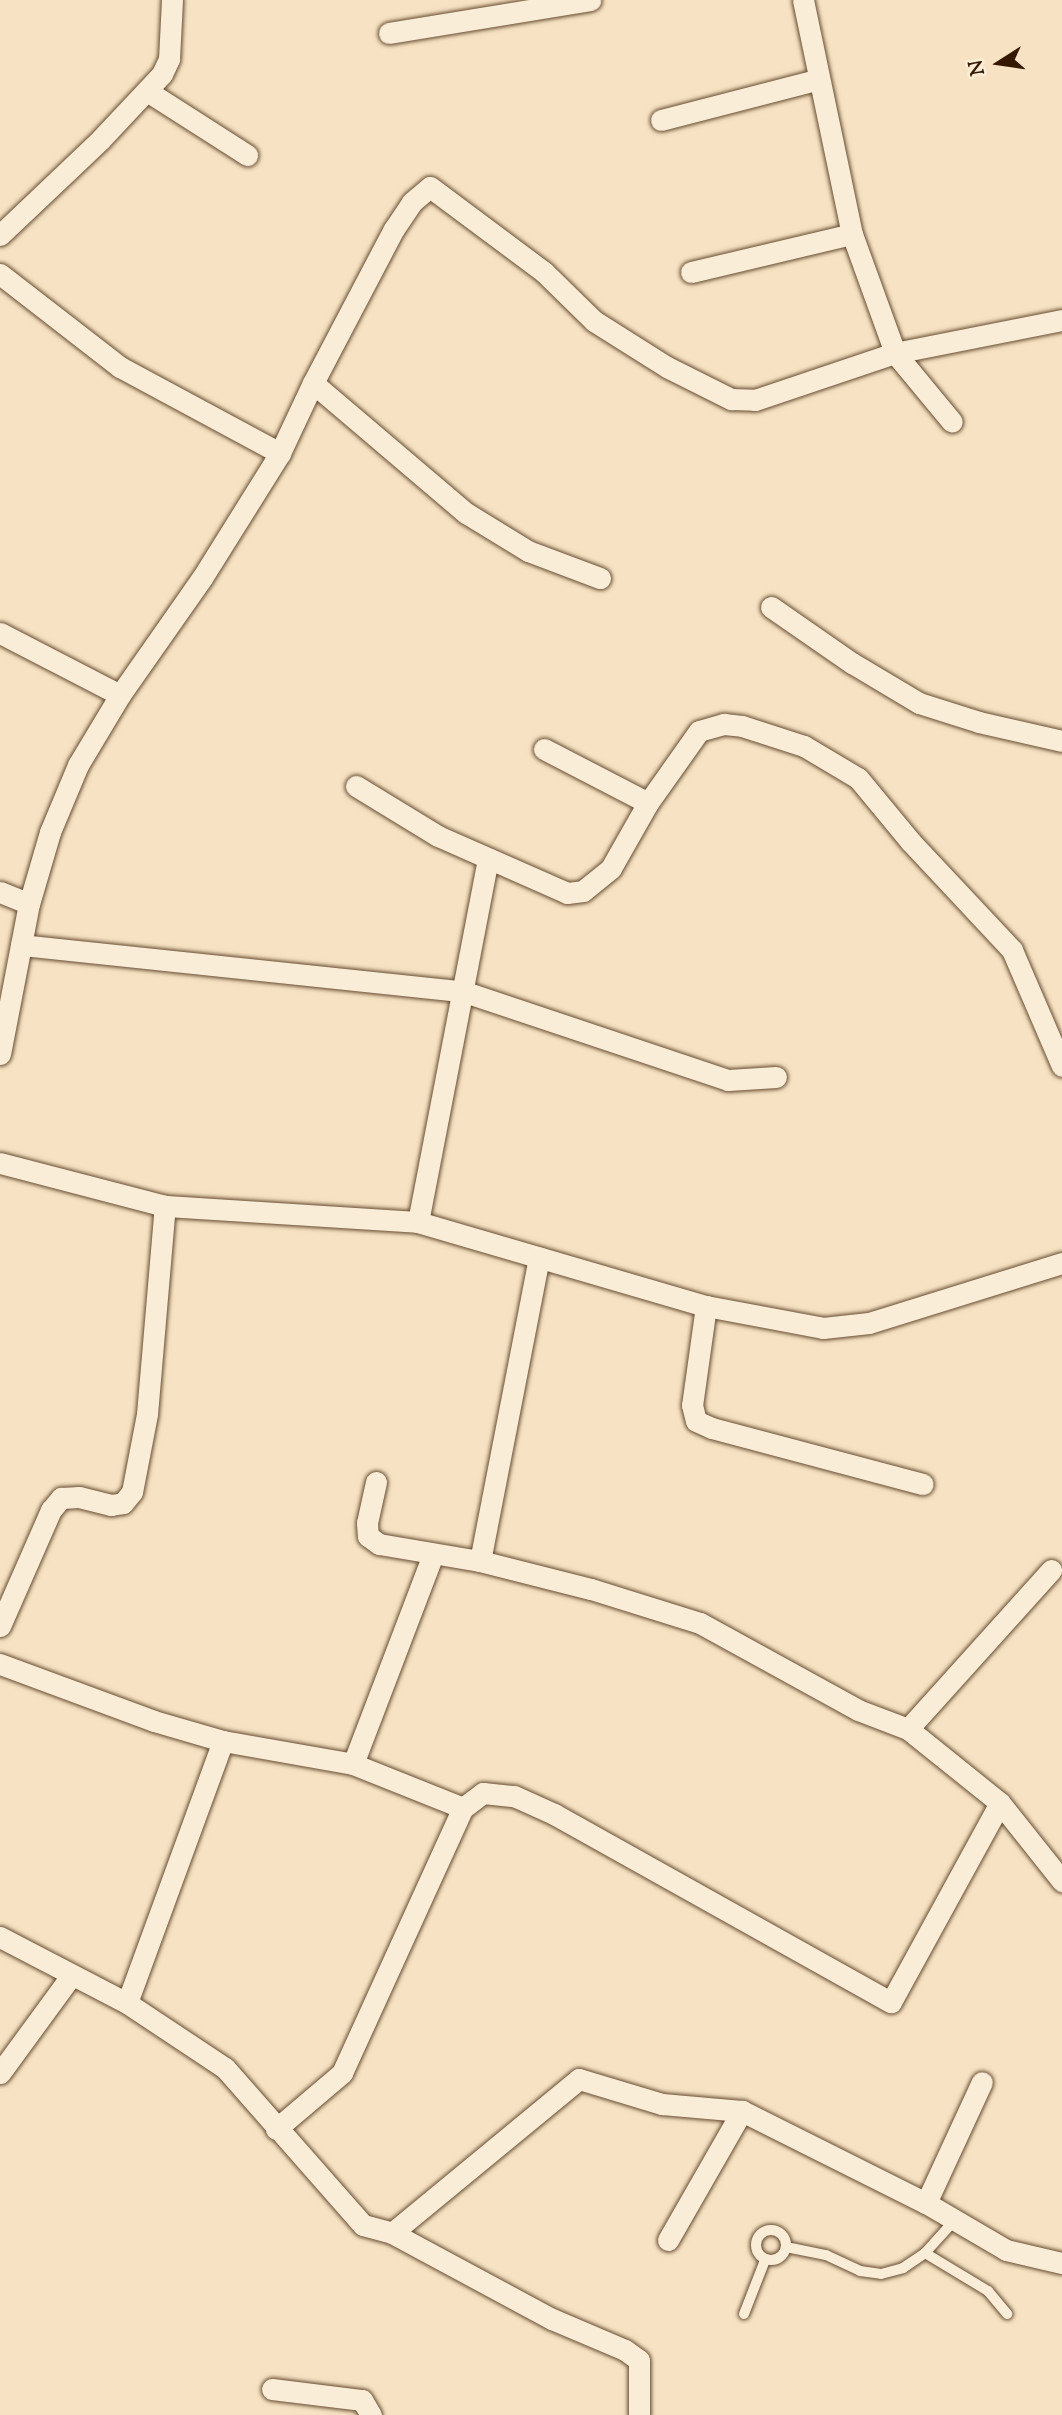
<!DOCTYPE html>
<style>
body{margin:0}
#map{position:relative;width:1062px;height:2415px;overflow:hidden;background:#f7e3c3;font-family:"Sorts Mill Goudy",serif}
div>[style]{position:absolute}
.roads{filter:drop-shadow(0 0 2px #664b31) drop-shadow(0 0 2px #664b31)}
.lane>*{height:10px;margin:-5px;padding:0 5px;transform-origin:5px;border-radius:5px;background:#faedd8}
.lane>.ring{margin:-5px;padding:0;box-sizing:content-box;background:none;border:10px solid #faedd8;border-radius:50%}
.street>*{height:21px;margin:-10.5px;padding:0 10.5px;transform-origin:10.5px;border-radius:10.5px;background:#faedd8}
span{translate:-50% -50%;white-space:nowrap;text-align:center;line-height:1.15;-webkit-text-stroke:5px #faedd8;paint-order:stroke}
.north{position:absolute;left:964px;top:28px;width:70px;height:70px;-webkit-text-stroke:5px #faedd8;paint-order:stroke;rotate:258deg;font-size:19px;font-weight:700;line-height:28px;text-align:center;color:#351800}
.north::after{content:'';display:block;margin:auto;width:24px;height:32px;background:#351800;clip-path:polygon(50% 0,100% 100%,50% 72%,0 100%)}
</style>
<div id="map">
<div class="roads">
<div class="lane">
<i class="ring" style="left:756px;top:2230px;width:20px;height:20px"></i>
<i style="left:786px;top:2247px;width:41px;rotate:11.3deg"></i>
<i style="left:826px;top:2255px;width:38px;rotate:25deg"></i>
<i style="left:860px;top:2271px;width:21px;rotate:8deg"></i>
<i style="left:881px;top:2274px;width:23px;rotate:-15deg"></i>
<i style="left:903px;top:2268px;width:27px;rotate:-34deg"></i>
<i style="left:925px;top:2253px;width:43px;rotate:-47.8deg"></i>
<i style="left:925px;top:2253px;width:74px;rotate:31.1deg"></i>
<i style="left:988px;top:2291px;width:30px;rotate:50deg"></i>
<i style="left:744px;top:2314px;width:58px;rotate:-68.7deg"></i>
</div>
<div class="street">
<i style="left:803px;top:0;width:239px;rotate:78.2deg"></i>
<i style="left:852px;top:234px;width:127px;rotate:70.1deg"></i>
<i style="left:895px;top:353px;width:89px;rotate:50.4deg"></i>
<i style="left:389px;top:33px;width:204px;rotate:-9.3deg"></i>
<i style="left:147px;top:91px;width:119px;rotate:32.6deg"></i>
<i style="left:661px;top:120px;width:163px;rotate:-14.5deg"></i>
<i style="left:0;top:235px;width:139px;rotate:-43.5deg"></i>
<i style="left:101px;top:139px;width:89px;rotate:-46.8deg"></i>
<i style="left:162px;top:74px;width:17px;rotate:-65deg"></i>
<i style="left:169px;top:59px;width:59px;rotate:-87.1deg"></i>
<i style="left:691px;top:272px;width:165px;rotate:-13.3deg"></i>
<i style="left:0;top:274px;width:152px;rotate:37.8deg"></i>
<i style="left:120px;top:367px;width:182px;rotate:28.3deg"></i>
<i style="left:313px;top:383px;width:201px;rotate:40.4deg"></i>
<i style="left:466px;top:513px;width:73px;rotate:31.5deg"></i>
<i style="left:528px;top:551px;width:77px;rotate:20.6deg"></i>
<i style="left:771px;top:607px;width:98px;rotate:34.7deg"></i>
<i style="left:852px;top:663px;width:78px;rotate:30.8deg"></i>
<i style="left:919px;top:703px;width:63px;rotate:17.6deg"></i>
<i style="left:979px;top:722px;width:85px;rotate:12.9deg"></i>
<i style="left:0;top:633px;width:135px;rotate:27.3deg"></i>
<i style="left:544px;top:749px;width:117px;rotate:27.4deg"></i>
<i style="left:356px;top:786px;width:96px;rotate:31.4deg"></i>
<i style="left:438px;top:836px;width:141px;rotate:23.8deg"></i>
<i style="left:567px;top:893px;width:16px;rotate:-7deg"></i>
<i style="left:583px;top:891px;width:36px;rotate:-39deg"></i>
<i style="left:611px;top:868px;width:75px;rotate:-60.4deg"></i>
<i style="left:648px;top:803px;width:88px;rotate:-54.7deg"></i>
<i style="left:699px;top:731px;width:26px;rotate:-16deg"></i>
<i style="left:724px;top:724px;width:18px;rotate:6deg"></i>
<i style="left:742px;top:726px;width:65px;rotate:17.9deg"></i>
<i style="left:804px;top:746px;width:63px;rotate:30.7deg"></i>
<i style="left:858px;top:778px;width:83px;rotate:50.4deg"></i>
<i style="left:911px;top:842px;width:148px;rotate:46.9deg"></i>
<i style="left:1012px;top:950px;width:126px;rotate:66.7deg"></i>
<i style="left:0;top:892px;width:31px;rotate:22deg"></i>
<i style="left:21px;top:945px;width:443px;rotate:6deg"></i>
<i style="left:462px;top:991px;width:280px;rotate:18.5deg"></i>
<i style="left:728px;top:1080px;width:48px;rotate:-3.6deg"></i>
<i style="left:0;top:1054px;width:153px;rotate:-79.1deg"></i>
<i style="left:29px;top:904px;width:75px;rotate:-73.7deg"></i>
<i style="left:50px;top:832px;width:73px;rotate:-67.3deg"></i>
<i style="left:78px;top:765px;width:82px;rotate:-59deg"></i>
<i style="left:120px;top:695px;width:143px;rotate:-55deg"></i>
<i style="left:202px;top:578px;width:147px;rotate:-58deg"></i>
<i style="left:280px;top:453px;width:77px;rotate:-64.8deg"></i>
<i style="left:313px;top:383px;width:174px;rotate:-62.3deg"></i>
<i style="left:394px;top:229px;width:32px;rotate:-56deg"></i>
<i style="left:412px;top:202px;width:23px;rotate:-40deg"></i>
<i style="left:430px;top:187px;width:142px;rotate:36.7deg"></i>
<i style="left:544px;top:272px;width:70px;rotate:44.4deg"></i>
<i style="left:594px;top:321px;width:86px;rotate:32.2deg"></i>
<i style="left:667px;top:367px;width:72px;rotate:26.6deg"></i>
<i style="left:731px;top:399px;width:24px;rotate:2deg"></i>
<i style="left:755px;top:400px;width:148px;rotate:-18.6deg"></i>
<i style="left:895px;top:353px;width:170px;rotate:-11.2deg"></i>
<i style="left:0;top:1163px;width:171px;rotate:14.6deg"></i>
<i style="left:165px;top:1206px;width:254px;rotate:3.6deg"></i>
<i style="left:418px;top:1222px;width:300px;rotate:16.3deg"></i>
<i style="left:706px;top:1306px;width:119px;rotate:10.6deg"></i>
<i style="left:823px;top:1328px;width:46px;rotate:-6.2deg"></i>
<i style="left:869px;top:1323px;width:202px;rotate:-17.3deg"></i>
<i style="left:418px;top:1222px;width:370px;rotate:-79.1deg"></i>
<i style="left:706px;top:1306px;width:100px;rotate:98deg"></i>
<i style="left:692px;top:1405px;width:16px;rotate:76deg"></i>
<i style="left:696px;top:1421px;width:17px;rotate:24deg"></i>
<i style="left:712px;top:1428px;width:218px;rotate:14.9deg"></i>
<i style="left:376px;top:1482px;width:42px;rotate:102.4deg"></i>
<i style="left:367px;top:1523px;width:13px;rotate:86deg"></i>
<i style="left:368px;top:1536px;width:14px;rotate:36deg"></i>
<i style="left:379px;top:1544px;width:102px;rotate:9.6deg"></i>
<i style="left:480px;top:1561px;width:114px;rotate:14.2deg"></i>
<i style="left:591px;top:1589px;width:114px;rotate:17.3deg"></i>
<i style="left:700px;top:1623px;width:180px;rotate:28.8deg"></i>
<i style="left:858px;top:1710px;width:53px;rotate:20.8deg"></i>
<i style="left:908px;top:1729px;width:118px;rotate:38.8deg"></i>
<i style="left:1000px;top:1803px;width:100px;rotate:51.5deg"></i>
<i style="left:480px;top:1561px;width:309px;rotate:-79deg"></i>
<i style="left:0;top:1626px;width:127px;rotate:-66.3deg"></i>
<i style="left:51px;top:1510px;width:16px;rotate:-50deg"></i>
<i style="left:61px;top:1498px;width:18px;rotate:-3deg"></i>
<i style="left:79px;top:1497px;width:33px;rotate:14deg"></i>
<i style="left:111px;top:1505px;width:12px;rotate:-9deg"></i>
<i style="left:123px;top:1503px;width:14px;rotate:-51deg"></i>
<i style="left:132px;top:1492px;width:79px;rotate:-79.1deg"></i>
<i style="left:147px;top:1414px;width:209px;rotate:-85.1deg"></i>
<i style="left:0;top:1664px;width:164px;rotate:20.3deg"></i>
<i style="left:154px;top:1721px;width:72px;rotate:16.2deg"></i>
<i style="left:223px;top:1741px;width:132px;rotate:10deg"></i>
<i style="left:353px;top:1764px;width:118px;rotate:21.8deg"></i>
<i style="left:908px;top:1729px;width:214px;rotate:-48deg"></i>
<i style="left:353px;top:1764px;width:225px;rotate:-69.1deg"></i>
<i style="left:0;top:1937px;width:143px;rotate:27.5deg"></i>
<i style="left:127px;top:2003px;width:118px;rotate:33.6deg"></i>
<i style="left:225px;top:2068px;width:209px;rotate:48.7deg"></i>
<i style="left:363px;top:2225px;width:30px;rotate:15deg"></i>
<i style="left:392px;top:2233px;width:182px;rotate:28.3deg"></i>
<i style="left:552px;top:2319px;width:79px;rotate:23deg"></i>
<i style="left:625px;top:2350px;width:17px;rotate:36deg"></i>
<i style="left:639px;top:2360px;width:55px;rotate:90deg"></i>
<i style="left:127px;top:2003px;width:279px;rotate:-69.9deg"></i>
<i style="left:0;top:2073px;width:120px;rotate:-53.8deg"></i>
<i style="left:276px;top:2129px;width:87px;rotate:-40.3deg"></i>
<i style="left:342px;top:2073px;width:291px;rotate:-65.5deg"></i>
<i style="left:463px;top:1808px;width:25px;rotate:-37deg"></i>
<i style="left:483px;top:1793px;width:31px;rotate:6deg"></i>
<i style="left:514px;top:1796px;width:44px;rotate:24.2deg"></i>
<i style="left:554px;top:1814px;width:386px;rotate:29.2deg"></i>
<i style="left:891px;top:2002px;width:227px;rotate:-61.3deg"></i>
<i style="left:926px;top:2203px;width:133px;rotate:-65.2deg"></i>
<i style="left:392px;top:2233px;width:242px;rotate:-39.5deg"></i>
<i style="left:579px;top:2079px;width:87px;rotate:16.8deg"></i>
<i style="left:662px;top:2104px;width:80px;rotate:5deg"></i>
<i style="left:742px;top:2111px;width:206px;rotate:26.6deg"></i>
<i style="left:926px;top:2203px;width:93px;rotate:30.4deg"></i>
<i style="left:1006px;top:2250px;width:57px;rotate:13.1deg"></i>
<i style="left:668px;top:2240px;width:149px;rotate:-60.2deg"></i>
<i style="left:272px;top:2389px;width:91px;rotate:7deg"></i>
<i style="left:362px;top:2400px;width:17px;rotate:59deg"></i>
</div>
</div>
<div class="north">N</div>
</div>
